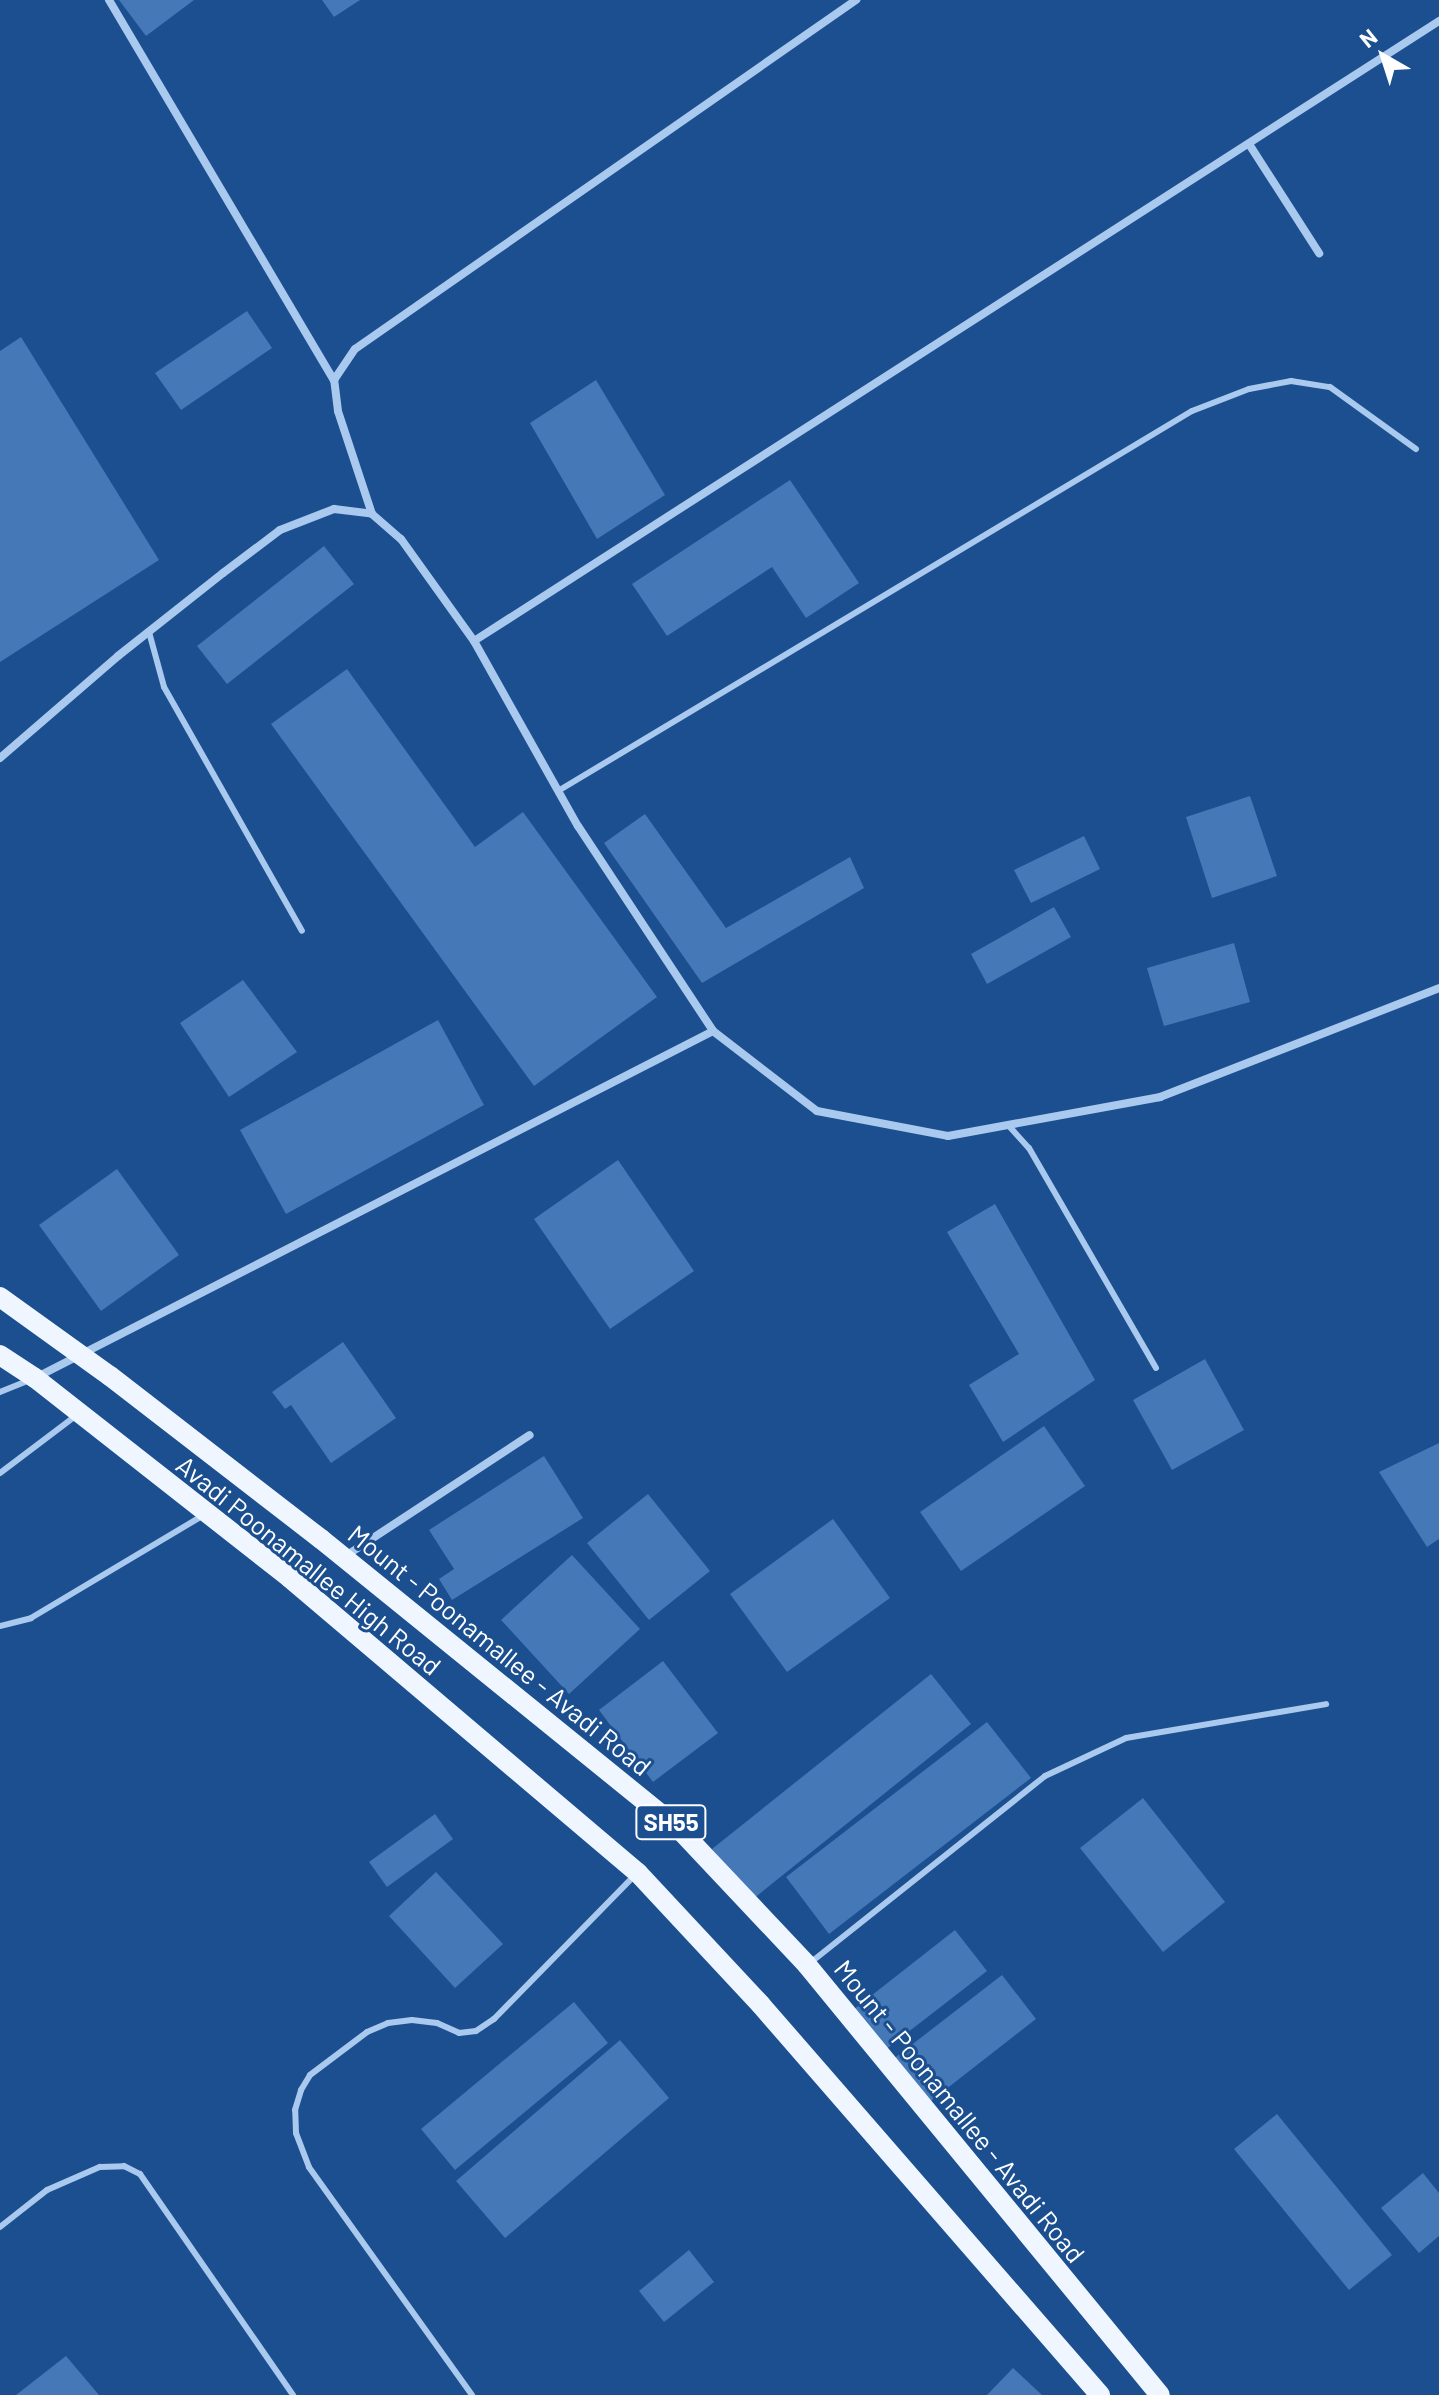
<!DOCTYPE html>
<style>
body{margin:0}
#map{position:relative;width:1439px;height:2395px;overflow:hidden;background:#1b4f8f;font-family:Barlow,sans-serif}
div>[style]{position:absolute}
.building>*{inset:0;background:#4478b7}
.service>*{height:6px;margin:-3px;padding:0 3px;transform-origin:3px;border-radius:3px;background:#a9c9ee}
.minor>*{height:8px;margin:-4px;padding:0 4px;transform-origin:4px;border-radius:4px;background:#a9c9ee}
.primary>*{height:20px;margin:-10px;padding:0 10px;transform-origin:10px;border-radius:10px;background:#f0f6ff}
span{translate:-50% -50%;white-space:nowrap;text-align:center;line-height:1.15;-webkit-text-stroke:6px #1b4f8f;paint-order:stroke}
.shield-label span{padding:2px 6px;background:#1b4f8f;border:2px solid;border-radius:6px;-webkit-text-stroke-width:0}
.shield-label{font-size:24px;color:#fff;font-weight:700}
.street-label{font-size:26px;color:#fff}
.north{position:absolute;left:1343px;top:16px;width:80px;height:80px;-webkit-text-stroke:6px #1b4f8f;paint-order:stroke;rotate:321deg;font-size:22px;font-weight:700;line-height:32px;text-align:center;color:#fff}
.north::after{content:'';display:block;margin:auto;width:28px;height:36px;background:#fff;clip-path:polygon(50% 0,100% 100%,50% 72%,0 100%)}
</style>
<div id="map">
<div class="building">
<i style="clip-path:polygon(119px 0,194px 0,146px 36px)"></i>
<i style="clip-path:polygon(322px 0,360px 0,334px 17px)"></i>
<i style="clip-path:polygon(247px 311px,272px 348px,181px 410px,155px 373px)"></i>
<i style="clip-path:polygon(21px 337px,159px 560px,0 662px,0 351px)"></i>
<i style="clip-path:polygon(596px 380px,665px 495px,597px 539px,530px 423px)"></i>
<i style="clip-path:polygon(790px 480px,859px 583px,806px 618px,772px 567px,667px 636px,632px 584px)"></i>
<i style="clip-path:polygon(324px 546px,354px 584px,227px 684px,197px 646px)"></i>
<i style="clip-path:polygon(347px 669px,475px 847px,523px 812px,657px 997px,534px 1086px,271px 724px)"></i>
<i style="clip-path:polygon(1250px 796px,1277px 876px,1212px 898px,1186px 817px)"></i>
<i style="clip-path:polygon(645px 814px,726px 928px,850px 857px,864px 888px,702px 983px,604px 843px)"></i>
<i style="clip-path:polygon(1084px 836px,1100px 869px,1031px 903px,1014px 870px)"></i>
<i style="clip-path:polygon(1054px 907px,1071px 937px,987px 984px,971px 954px)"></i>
<i style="clip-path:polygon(1234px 943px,1250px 1002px,1164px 1026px,1147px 968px)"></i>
<i style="clip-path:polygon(243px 980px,297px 1052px,229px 1097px,180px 1023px)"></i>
<i style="clip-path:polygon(438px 1020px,484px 1105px,286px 1214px,240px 1130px)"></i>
<i style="clip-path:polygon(618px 1160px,694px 1271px,610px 1329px,534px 1219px)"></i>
<i style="clip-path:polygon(117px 1169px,179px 1255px,101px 1311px,39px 1225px)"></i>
<i style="clip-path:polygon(995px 1204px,1095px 1380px,1003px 1442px,969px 1385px,1019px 1354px,947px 1232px)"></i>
<i style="clip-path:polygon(343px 1342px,396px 1418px,331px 1463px,291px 1405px,285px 1409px,272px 1392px)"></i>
<i style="clip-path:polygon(1205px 1359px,1244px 1430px,1172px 1470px,1133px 1400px)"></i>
<i style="clip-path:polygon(1044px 1426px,1085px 1486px,961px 1571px,920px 1512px)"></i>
<i style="clip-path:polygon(1439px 1443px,1439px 1539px,1427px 1547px,1379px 1472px)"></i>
<i style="clip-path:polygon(544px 1456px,583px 1518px,452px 1600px,439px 1579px,454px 1569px,429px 1530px)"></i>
<i style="clip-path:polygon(648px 1494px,710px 1571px,649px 1620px,587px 1543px)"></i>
<i style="clip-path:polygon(833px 1519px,890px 1598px,787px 1672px,730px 1594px)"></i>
<i style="clip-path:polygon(572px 1555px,640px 1629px,569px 1694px,501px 1620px)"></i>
<i style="clip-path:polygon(663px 1661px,718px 1733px,653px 1782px,599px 1710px)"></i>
<i style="clip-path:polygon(931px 1674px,971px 1724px,753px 1899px,712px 1849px)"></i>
<i style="clip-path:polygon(987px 1722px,1031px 1778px,829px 1934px,786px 1877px)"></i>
<i style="clip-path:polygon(1143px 1798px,1225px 1902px,1163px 1952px,1080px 1848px)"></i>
<i style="clip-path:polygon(435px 1814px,453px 1839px,387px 1887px,369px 1862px)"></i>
<i style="clip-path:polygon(436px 1872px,503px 1944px,455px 1988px,389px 1916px)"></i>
<i style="clip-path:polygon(955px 1930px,987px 1971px,885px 2050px,853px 2010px)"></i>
<i style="clip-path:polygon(1002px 1975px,1036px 2019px,927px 2104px,892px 2060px)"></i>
<i style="clip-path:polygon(574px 2002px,608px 2043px,455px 2170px,421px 2129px)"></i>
<i style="clip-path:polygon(620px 2040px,669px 2098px,505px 2238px,456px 2181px)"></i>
<i style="clip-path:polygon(1277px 2114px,1392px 2255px,1349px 2290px,1234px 2149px)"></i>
<i style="clip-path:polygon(1423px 2173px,1439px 2193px,1439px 2236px,1419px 2253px,1381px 2208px)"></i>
<i style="clip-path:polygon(689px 2250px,714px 2282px,664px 2322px,639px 2291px)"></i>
<i style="clip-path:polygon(66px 2356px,99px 2395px,16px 2395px)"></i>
<i style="clip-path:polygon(1013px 2368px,1042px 2395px,987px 2395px)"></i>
</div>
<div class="service">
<i style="left:149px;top:632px;width:57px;rotate:74.7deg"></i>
<i style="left:164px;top:687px;width:280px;rotate:60.5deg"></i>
<i style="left:558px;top:791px;width:739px;rotate:-30.94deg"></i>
<i style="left:1192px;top:411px;width:61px;rotate:-21.1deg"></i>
<i style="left:1249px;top:389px;width:43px;rotate:-10.8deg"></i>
<i style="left:1291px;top:381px;width:39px;rotate:9deg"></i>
<i style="left:1330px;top:387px;width:106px;rotate:35.8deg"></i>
<i style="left:1008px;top:1125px;width:31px;rotate:48deg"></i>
<i style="left:1029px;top:1148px;width:254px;rotate:60deg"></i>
<i style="left:0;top:1392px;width:32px;rotate:-22deg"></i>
<i style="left:0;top:1473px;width:96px;rotate:-37deg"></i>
<i style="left:0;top:1626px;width:32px;rotate:-14deg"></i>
<i style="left:31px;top:1618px;width:199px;rotate:-30.8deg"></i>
<i style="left:810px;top:1963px;width:300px;rotate:-38.5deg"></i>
<i style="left:1045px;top:1776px;width:89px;rotate:-25.1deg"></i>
<i style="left:1126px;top:1738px;width:203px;rotate:-9.6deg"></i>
<i style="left:0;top:2227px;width:60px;rotate:-38.2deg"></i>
<i style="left:47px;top:2190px;width:58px;rotate:-23.5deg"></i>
<i style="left:100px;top:2167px;width:24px;rotate:-2deg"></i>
<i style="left:124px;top:2166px;width:18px;rotate:27deg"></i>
<i style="left:140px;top:2174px;width:269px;rotate:55.3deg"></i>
<i style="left:472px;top:2395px;width:280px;rotate:-125.6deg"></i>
<i style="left:309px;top:2167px;width:36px;rotate:-111deg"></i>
<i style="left:296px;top:2133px;width:23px;rotate:-92deg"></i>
<i style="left:295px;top:2110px;width:21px;rotate:-73deg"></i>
<i style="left:301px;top:2090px;width:17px;rotate:-59deg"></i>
<i style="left:310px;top:2075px;width:71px;rotate:-37deg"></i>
<i style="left:367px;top:2032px;width:23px;rotate:-23deg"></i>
<i style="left:388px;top:2023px;width:24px;rotate:-7deg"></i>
<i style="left:412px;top:2020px;width:25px;rotate:7deg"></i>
<i style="left:437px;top:2023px;width:24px;rotate:24deg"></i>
<i style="left:459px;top:2033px;width:17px;rotate:-7deg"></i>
<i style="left:476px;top:2031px;width:22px;rotate:-34deg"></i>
<i style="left:494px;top:2019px;width:200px;rotate:-45.6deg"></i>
</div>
<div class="minor">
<i style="left:109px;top:0;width:442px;rotate:59.4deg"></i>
<i style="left:1249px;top:144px;width:130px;rotate:57.3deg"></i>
<i style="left:372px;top:514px;width:108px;rotate:-108.3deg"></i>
<i style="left:338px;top:411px;width:31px;rotate:-97deg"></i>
<i style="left:334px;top:380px;width:37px;rotate:-56deg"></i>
<i style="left:355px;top:349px;width:611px;rotate:-34.86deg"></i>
<i style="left:474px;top:641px;width:212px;rotate:60.7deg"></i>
<i style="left:578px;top:826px;width:245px;rotate:56.6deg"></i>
<i style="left:713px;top:1031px;width:131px;rotate:37.6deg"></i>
<i style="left:817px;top:1111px;width:133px;rotate:10.8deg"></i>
<i style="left:948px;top:1136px;width:216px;rotate:-10.4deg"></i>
<i style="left:1160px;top:1097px;width:300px;rotate:-21.3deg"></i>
<i style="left:0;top:758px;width:156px;rotate:-40.8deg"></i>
<i style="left:118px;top:656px;width:134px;rotate:-38.3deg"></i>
<i style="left:223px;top:573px;width:71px;rotate:-37deg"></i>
<i style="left:280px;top:530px;width:58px;rotate:-21.3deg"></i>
<i style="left:334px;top:509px;width:38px;rotate:7deg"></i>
<i style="left:372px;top:514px;width:38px;rotate:41deg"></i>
<i style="left:401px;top:539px;width:125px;rotate:54.4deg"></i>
<i style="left:474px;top:641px;width:1147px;rotate:-32.72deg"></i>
<i style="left:37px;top:1377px;width:759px;rotate:-27.1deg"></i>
<i style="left:344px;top:1557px;width:222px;rotate:-33.3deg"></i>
</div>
<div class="primary">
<i style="left:0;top:1297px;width:135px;rotate:35.7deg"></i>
<i style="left:110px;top:1376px;width:267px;rotate:37.7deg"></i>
<i style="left:321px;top:1539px;width:462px;rotate:39deg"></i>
<i style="left:680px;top:1830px;width:185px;rotate:46.7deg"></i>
<i style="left:807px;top:1965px;width:556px;rotate:50.62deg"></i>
<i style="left:0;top:1355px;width:42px;rotate:33.3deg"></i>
<i style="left:35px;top:1378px;width:324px;rotate:38.1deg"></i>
<i style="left:290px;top:1578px;width:456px;rotate:40.3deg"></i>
<i style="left:638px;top:1873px;width:180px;rotate:47deg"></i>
<i style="left:761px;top:2005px;width:517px;rotate:49deg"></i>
</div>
<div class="shield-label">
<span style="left:671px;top:1822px">SH55</span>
</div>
<div class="street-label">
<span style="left:309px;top:1565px;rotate:39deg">Avadi Poonamallee High Road</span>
<span style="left:500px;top:1650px;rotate:39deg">Mount - Poonamallee - Avadi Road</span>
<span style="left:960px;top:2111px;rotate:51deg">Mount - Poonamallee - Avadi Road</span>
</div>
<div class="north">N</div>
</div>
